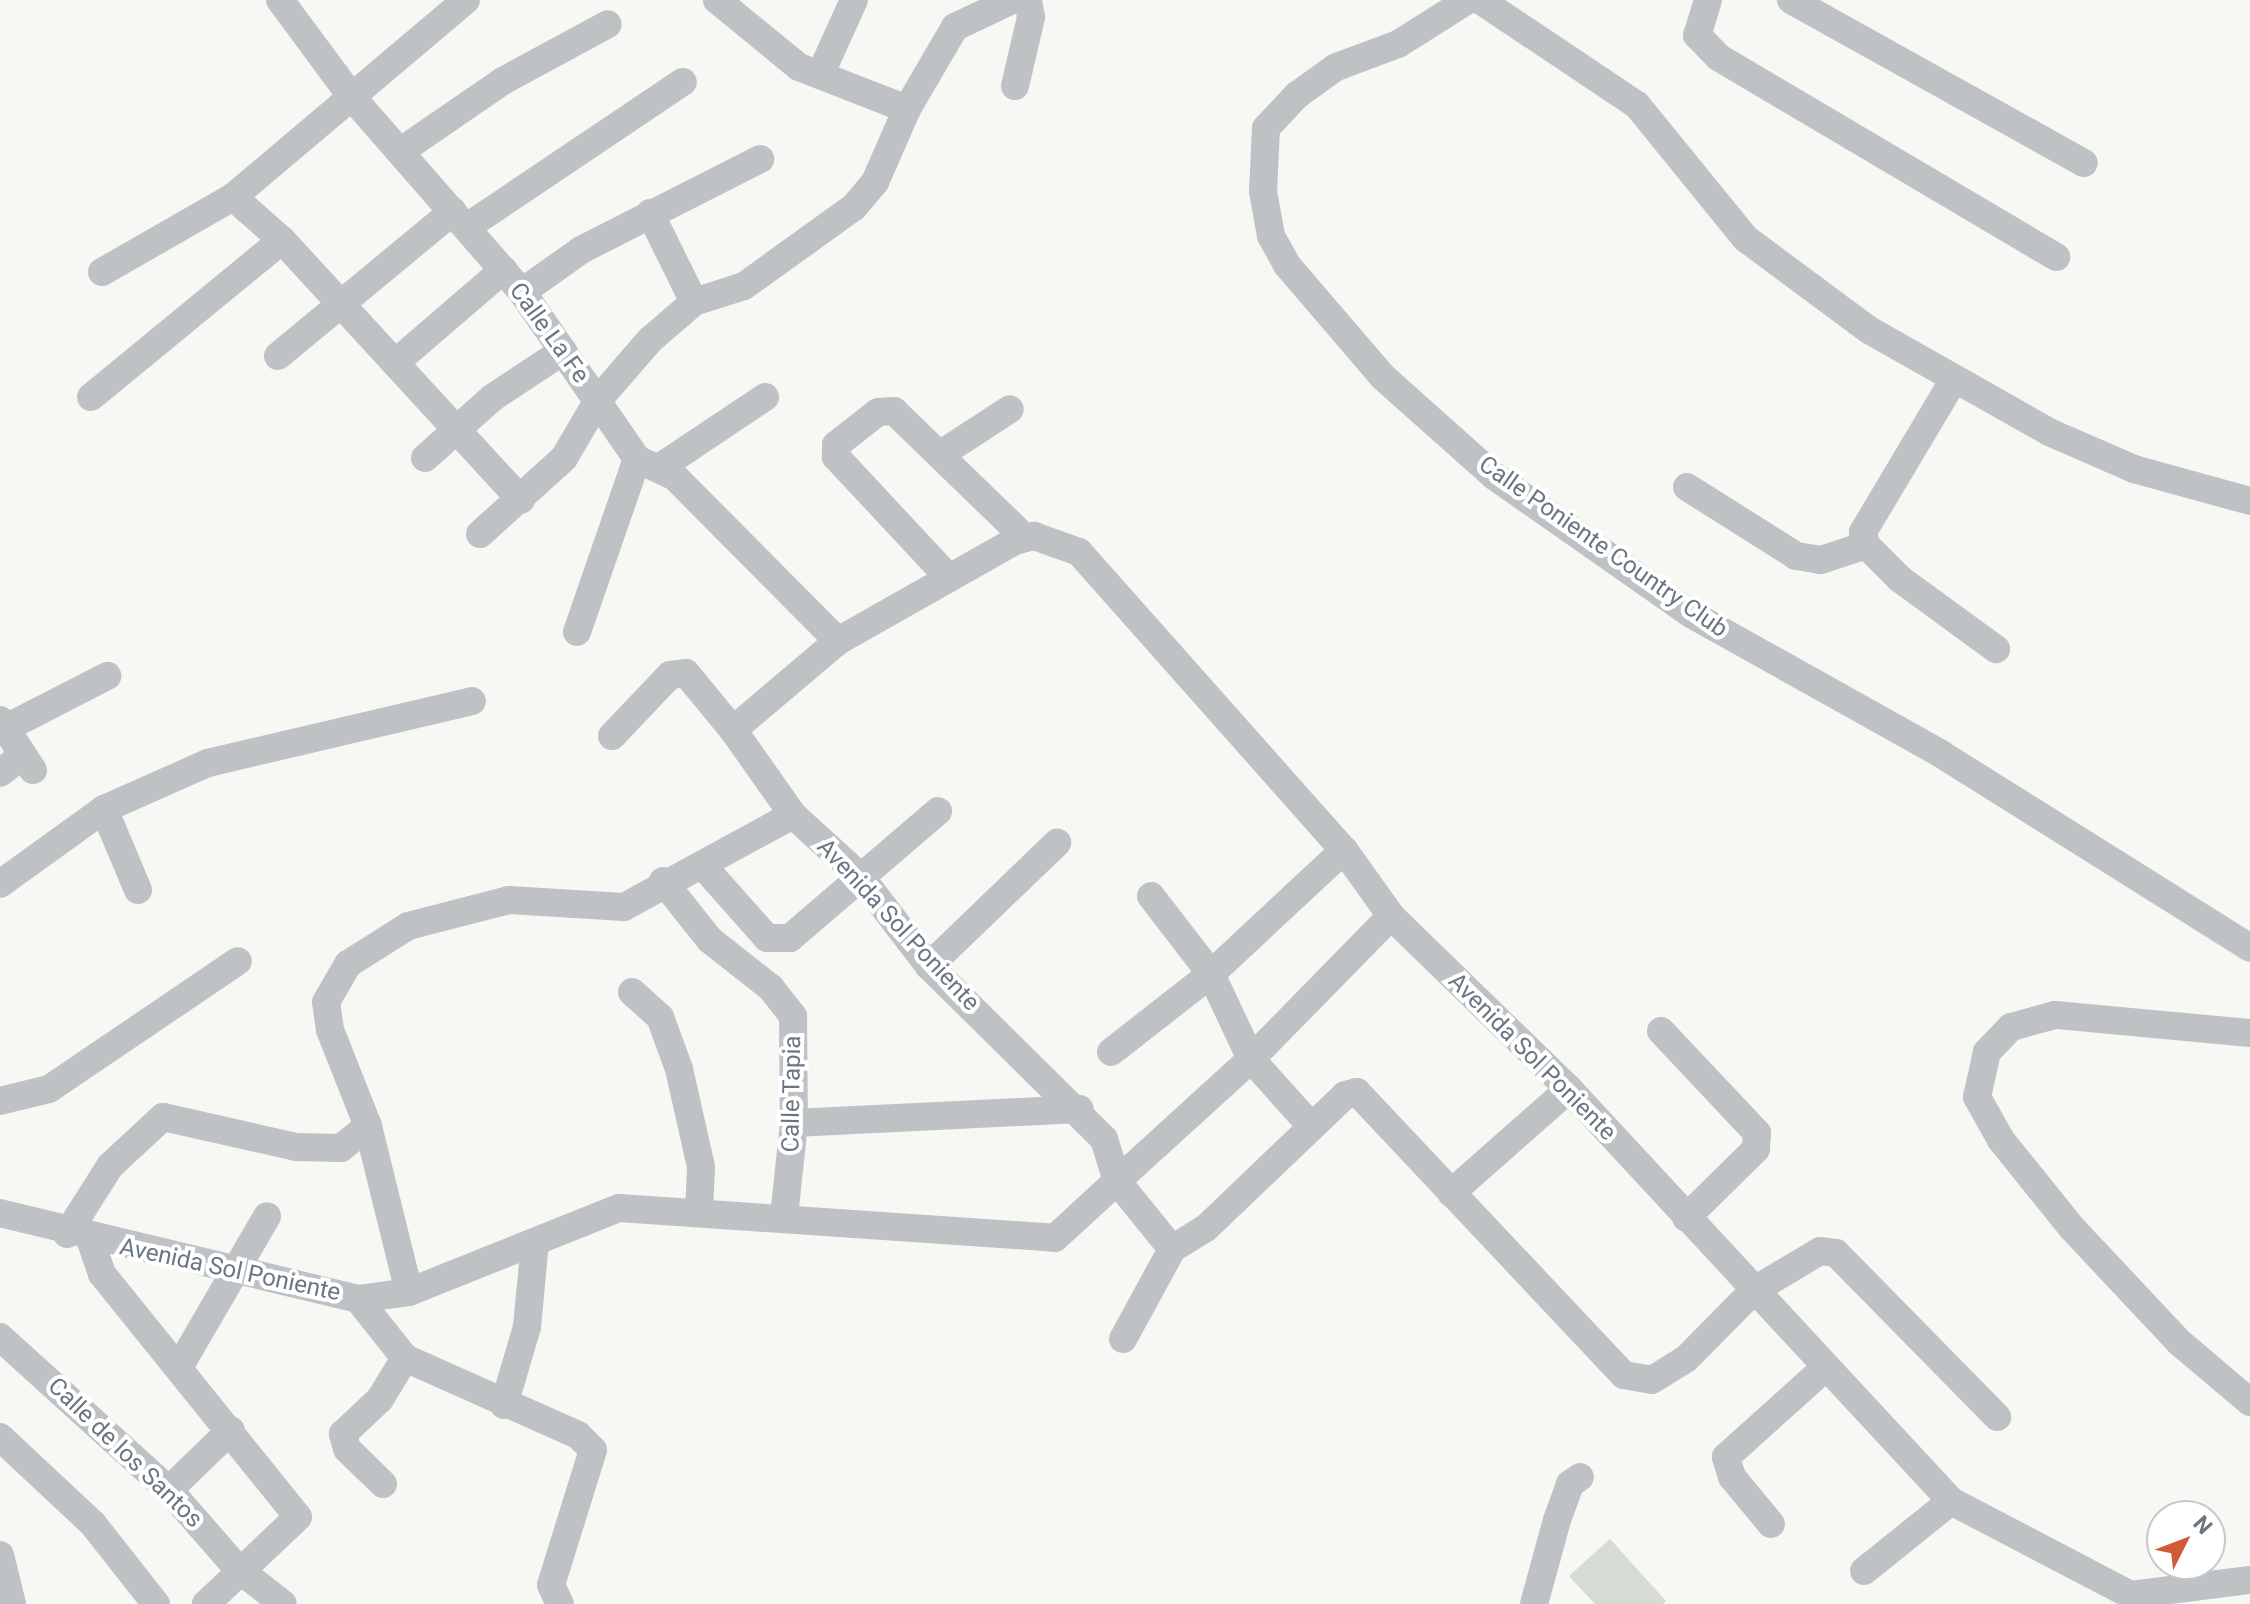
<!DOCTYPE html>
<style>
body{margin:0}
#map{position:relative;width:2250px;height:1604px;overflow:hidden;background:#f7f7f4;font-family:Roboto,sans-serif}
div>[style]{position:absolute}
.green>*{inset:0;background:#d6dbd4}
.minor>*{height:28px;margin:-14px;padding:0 14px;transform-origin:14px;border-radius:14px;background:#bec2c5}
span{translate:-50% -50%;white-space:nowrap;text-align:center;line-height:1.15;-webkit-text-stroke:8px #fff;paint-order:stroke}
.street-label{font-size:24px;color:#697782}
.north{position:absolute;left:2146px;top:1500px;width:80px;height:80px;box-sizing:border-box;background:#fff;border:2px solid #c3c9cd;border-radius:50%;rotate:48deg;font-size:22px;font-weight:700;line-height:32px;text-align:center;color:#697782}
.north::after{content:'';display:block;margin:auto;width:28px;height:36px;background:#d15b39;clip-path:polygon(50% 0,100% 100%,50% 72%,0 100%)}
</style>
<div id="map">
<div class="green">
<i style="clip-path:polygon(1610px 1539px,1666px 1601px,1663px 1604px,1595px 1604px,1569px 1576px)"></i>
</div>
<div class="minor">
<i style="left:280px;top:0;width:119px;rotate:53.5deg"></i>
<i style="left:351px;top:96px;width:260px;rotate:48.9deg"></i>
<i style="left:522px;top:292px;width:203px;rotate:55.4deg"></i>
<i style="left:637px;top:459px;width:42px;rotate:25.3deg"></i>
<i style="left:675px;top:477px;width:231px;rotate:45.2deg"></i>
<i style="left:717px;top:0;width:106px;rotate:39.3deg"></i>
<i style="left:799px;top:67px;width:116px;rotate:21.3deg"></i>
<i style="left:1468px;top:0;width:83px;rotate:147.8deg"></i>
<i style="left:1398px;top:44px;width:66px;rotate:159.6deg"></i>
<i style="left:1336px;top:67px;width:48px;rotate:144.3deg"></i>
<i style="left:1297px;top:95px;width:45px;rotate:133.2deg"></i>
<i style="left:1266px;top:128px;width:63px;rotate:92.7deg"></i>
<i style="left:1263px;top:191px;width:46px;rotate:79.9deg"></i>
<i style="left:1271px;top:236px;width:33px;rotate:61deg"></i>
<i style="left:1287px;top:265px;width:148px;rotate:49.4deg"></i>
<i style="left:1383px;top:377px;width:149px;rotate:41.7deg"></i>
<i style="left:1494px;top:476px;width:241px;rotate:35deg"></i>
<i style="left:1691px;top:614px;width:287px;rotate:29.2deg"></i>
<i style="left:1941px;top:754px;width:365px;rotate:32.1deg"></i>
<i style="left:1480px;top:0;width:189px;rotate:33.8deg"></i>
<i style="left:1637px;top:105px;width:171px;rotate:50.9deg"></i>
<i style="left:1745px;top:238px;width:154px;rotate:36.6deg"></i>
<i style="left:1869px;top:330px;width:207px;rotate:29.5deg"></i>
<i style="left:2049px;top:432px;width:93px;rotate:23.5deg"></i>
<i style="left:2134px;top:469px;width:120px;rotate:15.4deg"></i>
<i style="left:1708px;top:0;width:37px;rotate:107deg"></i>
<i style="left:1697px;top:35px;width:30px;rotate:46deg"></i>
<i style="left:1718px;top:57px;width:393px;rotate:30.6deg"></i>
<i style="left:1791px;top:0;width:335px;rotate:29.1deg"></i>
<i style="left:820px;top:75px;width:82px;rotate:-65.6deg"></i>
<i style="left:1015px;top:86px;width:71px;rotate:-76.9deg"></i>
<i style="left:1031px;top:17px;width:17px;rotate:-100deg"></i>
<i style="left:401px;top:151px;width:124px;rotate:-34.5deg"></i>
<i style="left:503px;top:81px;width:119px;rotate:-28.5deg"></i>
<i style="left:233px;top:197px;width:65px;rotate:41.3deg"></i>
<i style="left:282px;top:240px;width:353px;rotate:47.4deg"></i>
<i style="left:650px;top:213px;width:99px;rotate:63.7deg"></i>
<i style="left:467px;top:227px;width:260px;rotate:-33.9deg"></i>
<i style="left:102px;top:272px;width:151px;rotate:-29.8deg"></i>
<i style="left:233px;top:197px;width:305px;rotate:-40.2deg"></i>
<i style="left:522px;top:292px;width:72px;rotate:-35.4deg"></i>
<i style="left:581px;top:250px;width:201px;rotate:-26.9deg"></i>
<i style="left:278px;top:356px;width:227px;rotate:-39.6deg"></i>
<i style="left:395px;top:363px;width:143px;rotate:-40.7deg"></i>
<i style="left:1953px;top:381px;width:176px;rotate:120.8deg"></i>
<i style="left:1863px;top:532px;width:13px;rotate:77deg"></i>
<i style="left:1866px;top:545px;width:48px;rotate:45deg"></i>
<i style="left:1900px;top:579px;width:119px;rotate:36.1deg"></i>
<i style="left:91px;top:397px;width:247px;rotate:-39.4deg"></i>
<i style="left:941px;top:454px;width:82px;rotate:-33.1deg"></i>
<i style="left:425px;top:458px;width:90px;rotate:-41.8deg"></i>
<i style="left:492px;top:398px;width:85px;rotate:-33.5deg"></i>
<i style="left:662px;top:466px;width:124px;rotate:-33.8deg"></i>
<i style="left:1687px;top:487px;width:129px;rotate:32.3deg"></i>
<i style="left:1796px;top:556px;width:25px;rotate:9deg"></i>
<i style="left:1821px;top:560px;width:47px;rotate:-18.4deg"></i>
<i style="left:480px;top:534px;width:113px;rotate:-42.1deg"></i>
<i style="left:564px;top:458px;width:67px;rotate:-59.6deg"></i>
<i style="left:598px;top:400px;width:79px;rotate:-49.1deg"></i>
<i style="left:650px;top:340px;width:58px;rotate:-40.8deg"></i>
<i style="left:694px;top:302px;width:52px;rotate:-17.7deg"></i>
<i style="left:744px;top:286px;width:135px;rotate:-35.7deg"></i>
<i style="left:854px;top:207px;width:33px;rotate:-50deg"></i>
<i style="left:875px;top:182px;width:80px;rotate:-66.3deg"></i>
<i style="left:907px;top:109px;width:95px;rotate:-59.7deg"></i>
<i style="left:955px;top:27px;width:63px;rotate:-25.3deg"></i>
<i style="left:949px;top:578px;width:166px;rotate:-133deg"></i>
<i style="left:836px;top:457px;width:12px;rotate:-90deg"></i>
<i style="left:836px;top:445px;width:53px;rotate:-38.2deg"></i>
<i style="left:878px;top:412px;width:16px;rotate:-4deg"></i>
<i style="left:894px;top:411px;width:182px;rotate:44.1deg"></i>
<i style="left:577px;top:632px;width:183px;rotate:-70.9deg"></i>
<i style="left:0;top:720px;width:60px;rotate:56.6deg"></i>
<i style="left:6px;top:728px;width:114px;rotate:-27.2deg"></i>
<i style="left:612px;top:736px;width:84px;rotate:-46.4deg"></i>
<i style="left:670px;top:675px;width:16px;rotate:-7deg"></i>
<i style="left:686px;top:673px;width:74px;rotate:50.5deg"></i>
<i style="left:0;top:773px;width:29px;rotate:-38deg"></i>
<i style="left:704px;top:867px;width:95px;rotate:48.4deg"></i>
<i style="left:767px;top:938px;width:23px"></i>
<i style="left:790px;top:938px;width:195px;rotate:-40.6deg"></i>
<i style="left:663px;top:881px;width:75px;rotate:51.5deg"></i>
<i style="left:710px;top:940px;width:78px;rotate:38.2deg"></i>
<i style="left:771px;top:988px;width:36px;rotate:52deg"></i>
<i style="left:793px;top:1016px;width:107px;rotate:89.5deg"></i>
<i style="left:794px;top:1123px;width:94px;rotate:96.1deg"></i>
<i style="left:0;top:884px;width:128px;rotate:-35.8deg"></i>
<i style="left:138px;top:890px;width:88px;rotate:-112.8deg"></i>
<i style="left:104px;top:809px;width:114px;rotate:-23.9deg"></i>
<i style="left:208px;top:763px;width:271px;rotate:-13.2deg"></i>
<i style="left:1151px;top:896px;width:98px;rotate:52.4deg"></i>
<i style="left:1211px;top:974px;width:94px;rotate:64.8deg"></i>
<i style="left:1251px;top:1059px;width:91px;rotate:48.1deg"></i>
<i style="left:929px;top:966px;width:178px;rotate:-43.9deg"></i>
<i style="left:632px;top:992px;width:38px;rotate:42deg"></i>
<i style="left:660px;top:1017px;width:55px;rotate:69.9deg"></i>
<i style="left:679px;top:1069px;width:100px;rotate:77.3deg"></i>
<i style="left:701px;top:1167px;width:45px;rotate:92.5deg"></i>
<i style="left:1661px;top:1031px;width:140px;rotate:46.7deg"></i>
<i style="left:1757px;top:1133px;width:16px;rotate:94deg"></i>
<i style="left:1756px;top:1149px;width:98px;rotate:135.4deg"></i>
<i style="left:2250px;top:1033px;width:196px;rotate:-174.7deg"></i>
<i style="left:2055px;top:1015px;width:46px;rotate:164.7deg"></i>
<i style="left:2011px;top:1027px;width:35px;rotate:134deg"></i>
<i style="left:1987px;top:1052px;width:46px;rotate:102.5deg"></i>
<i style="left:1977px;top:1097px;width:49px;rotate:60.8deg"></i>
<i style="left:2001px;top:1140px;width:113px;rotate:51.1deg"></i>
<i style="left:2072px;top:1228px;width:156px;rotate:46.8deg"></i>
<i style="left:2179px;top:1342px;width:93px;rotate:40.2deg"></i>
<i style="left:1111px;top:1052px;width:127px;rotate:-38deg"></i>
<i style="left:1211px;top:974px;width:182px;rotate:-43deg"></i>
<i style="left:0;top:1101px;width:50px;rotate:-13.8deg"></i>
<i style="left:49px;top:1089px;width:228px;rotate:-34.1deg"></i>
<i style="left:794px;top:1123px;width:286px;rotate:-2.8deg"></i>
<i style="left:1451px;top:1193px;width:157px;rotate:-41.4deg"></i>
<i style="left:0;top:1213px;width:368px;rotate:13.5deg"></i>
<i style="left:358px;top:1299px;width:51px;rotate:-7.8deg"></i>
<i style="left:409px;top:1292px;width:226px;rotate:-21.8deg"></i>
<i style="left:619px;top:1208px;width:437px;rotate:3.9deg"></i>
<i style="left:1055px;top:1238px;width:84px;rotate:-42.6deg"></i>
<i style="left:1117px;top:1181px;width:44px;rotate:-107.2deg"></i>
<i style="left:1104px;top:1139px;width:246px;rotate:-135.3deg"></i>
<i style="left:929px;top:966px;width:113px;rotate:-127.5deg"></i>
<i style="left:860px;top:876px;width:91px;rotate:-137.7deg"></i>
<i style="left:793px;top:815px;width:104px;rotate:-125.2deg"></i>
<i style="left:733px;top:730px;width:138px;rotate:-40.3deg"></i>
<i style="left:838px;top:641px;width:203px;rotate:-29.5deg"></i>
<i style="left:1015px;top:541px;width:20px;rotate:-15deg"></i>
<i style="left:1034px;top:536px;width:48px;rotate:19.6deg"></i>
<i style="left:1079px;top:552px;width:399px;rotate:48.4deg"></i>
<i style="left:1344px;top:850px;width:81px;rotate:54.5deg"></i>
<i style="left:1391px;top:916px;width:248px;rotate:44.2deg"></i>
<i style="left:1569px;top:1089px;width:562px;rotate:47.16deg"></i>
<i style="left:1951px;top:1501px;width:203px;rotate:27.6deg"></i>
<i style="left:2131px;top:1595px;width:120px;rotate:-7.2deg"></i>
<i style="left:67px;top:1234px;width:80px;rotate:-57.7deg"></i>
<i style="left:110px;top:1166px;width:72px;rotate:-42.8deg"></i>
<i style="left:163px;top:1117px;width:136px;rotate:12.7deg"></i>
<i style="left:296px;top:1147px;width:45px;rotate:1.3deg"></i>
<i style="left:341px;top:1148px;width:35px;rotate:-39deg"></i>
<i style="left:90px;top:1239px;width:37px;rotate:71deg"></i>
<i style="left:102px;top:1274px;width:312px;rotate:51.1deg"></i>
<i style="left:298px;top:1517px;width:127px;rotate:136.6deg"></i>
<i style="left:1172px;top:1249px;width:87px;rotate:-129deg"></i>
<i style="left:1117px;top:1181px;width:181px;rotate:-42.3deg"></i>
<i style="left:1251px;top:1059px;width:200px;rotate:-45.6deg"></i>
<i style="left:409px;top:1292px;width:171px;rotate:-103.9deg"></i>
<i style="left:368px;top:1126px;width:103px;rotate:-111.6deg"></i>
<i style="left:330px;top:1030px;width:28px;rotate:-98deg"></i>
<i style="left:326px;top:1002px;width:44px;rotate:-59.9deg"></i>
<i style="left:348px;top:964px;width:71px;rotate:-32.3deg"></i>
<i style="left:408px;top:926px;width:104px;rotate:-14.4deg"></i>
<i style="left:509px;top:900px;width:115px;rotate:3.5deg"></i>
<i style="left:624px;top:907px;width:192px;rotate:-28.6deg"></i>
<i style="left:358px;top:1299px;width:75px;rotate:51.5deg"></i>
<i style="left:405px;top:1358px;width:189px;rotate:24deg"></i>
<i style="left:578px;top:1435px;width:21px;rotate:45deg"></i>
<i style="left:593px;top:1450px;width:141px;rotate:107.3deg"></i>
<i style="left:551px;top:1585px;width:21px;rotate:65deg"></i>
<i style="left:0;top:1337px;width:228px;rotate:42.2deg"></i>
<i style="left:169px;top:1490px;width:103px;rotate:48.9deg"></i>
<i style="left:237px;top:1568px;width:58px;rotate:38deg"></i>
<i style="left:1123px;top:1339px;width:102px;rotate:-61.4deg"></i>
<i style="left:1172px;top:1249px;width:40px;rotate:-32deg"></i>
<i style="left:1206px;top:1228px;width:192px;rotate:-43.7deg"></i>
<i style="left:1345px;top:1095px;width:12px;rotate:-14deg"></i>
<i style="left:1357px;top:1092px;width:389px;rotate:46.7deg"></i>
<i style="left:1624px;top:1375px;width:28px;rotate:10deg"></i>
<i style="left:1652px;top:1380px;width:40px;rotate:-32deg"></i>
<i style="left:1686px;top:1359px;width:95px;rotate:-45.4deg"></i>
<i style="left:1753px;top:1291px;width:78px;rotate:-30.8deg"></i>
<i style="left:1820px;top:1251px;width:16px;rotate:7deg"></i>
<i style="left:1836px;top:1253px;width:230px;rotate:45.5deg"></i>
<i style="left:181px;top:1364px;width:171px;rotate:-59.8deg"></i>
<i style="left:504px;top:1405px;width:81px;rotate:-73.6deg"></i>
<i style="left:527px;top:1327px;width:85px;rotate:-84.6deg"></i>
<i style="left:0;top:1437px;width:127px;rotate:43.1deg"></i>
<i style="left:93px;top:1524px;width:102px;rotate:51.8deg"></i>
<i style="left:383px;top:1484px;width:50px;rotate:-135.8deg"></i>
<i style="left:347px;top:1449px;width:16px;rotate:-105deg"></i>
<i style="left:343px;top:1434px;width:51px;rotate:-43.4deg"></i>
<i style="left:380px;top:1399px;width:48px;rotate:-58.6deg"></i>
<i style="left:169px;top:1490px;width:86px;rotate:-44.1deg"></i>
<i style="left:1771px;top:1524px;width:61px;rotate:-129.7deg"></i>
<i style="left:1732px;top:1477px;width:21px;rotate:-107deg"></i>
<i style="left:1726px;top:1457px;width:133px;rotate:-42deg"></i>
<i style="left:0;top:1555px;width:50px;rotate:76.2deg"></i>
<i style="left:1864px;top:1571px;width:112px;rotate:-38.8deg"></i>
<i style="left:1534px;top:1604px;width:87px;rotate:-74.7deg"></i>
<i style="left:1557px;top:1520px;width:38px;rotate:-70deg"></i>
<i style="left:1570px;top:1484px;width:12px;rotate:-35deg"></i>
</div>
<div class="street-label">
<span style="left:549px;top:333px;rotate:54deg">Calle La Fe</span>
<span style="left:1603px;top:547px;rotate:35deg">Calle Poniente Country Club</span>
<span style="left:898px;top:925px;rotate:47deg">Avenida Sol Poniente</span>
<span style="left:1532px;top:1057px;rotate:45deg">Avenida Sol Poniente</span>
<span style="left:792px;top:1094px;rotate:-89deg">Calle Tapia</span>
<span style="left:230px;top:1270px;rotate:12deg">Avenida Sol Poniente</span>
<span style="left:125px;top:1453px;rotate:44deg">Calle de los Santos</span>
</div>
<div class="north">N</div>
</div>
